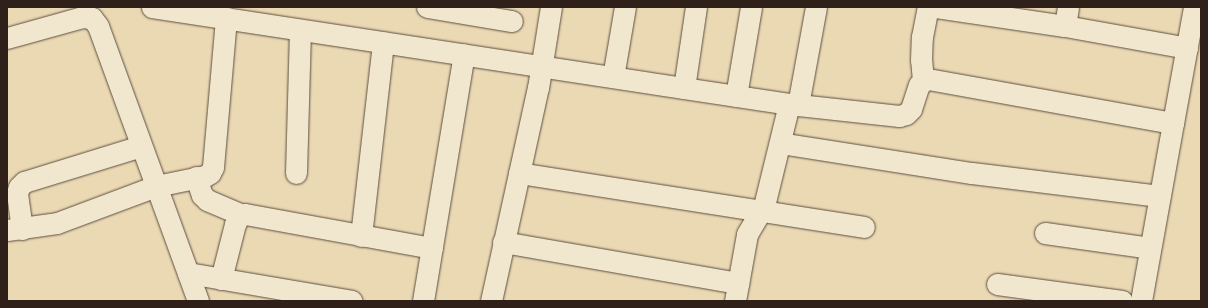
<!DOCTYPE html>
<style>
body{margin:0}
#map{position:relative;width:1208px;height:308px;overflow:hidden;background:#ead9b3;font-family:"Libre Bodoni",serif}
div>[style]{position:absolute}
.roads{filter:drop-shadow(0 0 1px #5e4e40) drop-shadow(0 0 1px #5e4e40)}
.minor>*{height:21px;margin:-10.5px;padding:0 10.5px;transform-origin:10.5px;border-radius:10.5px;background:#f1e6ce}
span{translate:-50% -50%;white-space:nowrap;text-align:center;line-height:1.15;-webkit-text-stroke:4px #f1e6ce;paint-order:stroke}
.frame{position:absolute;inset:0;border:8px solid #2f2019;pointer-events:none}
</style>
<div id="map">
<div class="roads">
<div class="minor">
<i style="left:152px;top:7px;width:644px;rotate:8.66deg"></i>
<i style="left:789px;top:104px;width:111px;rotate:6.2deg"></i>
<i style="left:899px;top:116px;width:7px;rotate:-16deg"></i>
<i style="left:906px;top:114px;width:7px;rotate:-45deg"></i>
<i style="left:911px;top:109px;width:25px;rotate:-72deg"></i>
<i style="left:919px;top:85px;width:6px;rotate:-45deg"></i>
<i style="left:923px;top:81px;width:5px;rotate:-22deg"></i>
<i style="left:928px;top:79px;width:249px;rotate:10.2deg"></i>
<i style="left:1173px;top:123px;width:181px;rotate:100.2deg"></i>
<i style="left:427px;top:7px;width:86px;rotate:9.4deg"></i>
<i style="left:936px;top:7px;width:130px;rotate:8.4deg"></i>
<i style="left:1065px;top:26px;width:124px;rotate:10.2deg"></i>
<i style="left:1065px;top:26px;width:19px;rotate:-81deg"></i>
<i style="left:7px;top:38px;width:78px;rotate:-15.6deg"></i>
<i style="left:82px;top:17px;width:10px;rotate:6deg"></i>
<i style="left:92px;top:18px;width:10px;rotate:53deg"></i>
<i style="left:98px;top:26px;width:293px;rotate:70deg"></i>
<i style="left:613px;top:77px;width:71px;rotate:-80.3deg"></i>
<i style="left:923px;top:81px;width:21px;rotate:-95deg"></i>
<i style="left:921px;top:60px;width:23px;rotate:-88deg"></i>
<i style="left:922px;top:37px;width:31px;rotate:-79deg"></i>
<i style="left:684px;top:88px;width:82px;rotate:-81.6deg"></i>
<i style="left:736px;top:96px;width:90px;rotate:-80.4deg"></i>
<i style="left:798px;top:105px;width:100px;rotate:-79.6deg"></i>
<i style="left:1173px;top:123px;width:118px;rotate:-79.7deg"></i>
<i style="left:780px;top:143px;width:194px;rotate:8.9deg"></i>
<i style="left:972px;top:173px;width:189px;rotate:7deg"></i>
<i style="left:296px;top:173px;width:143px;rotate:-88.4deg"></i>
<i style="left:519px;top:173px;width:349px;rotate:8.9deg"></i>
<i style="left:196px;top:177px;width:19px;rotate:72deg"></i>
<i style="left:202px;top:195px;width:7px;rotate:45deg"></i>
<i style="left:207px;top:200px;width:38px;rotate:23deg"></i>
<i style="left:22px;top:229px;width:36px;rotate:-98deg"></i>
<i style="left:17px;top:193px;width:6px;rotate:-72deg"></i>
<i style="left:19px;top:187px;width:7px;rotate:-45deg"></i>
<i style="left:24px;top:182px;width:122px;rotate:-17.1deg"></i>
<i style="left:7px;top:230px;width:50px;rotate:-8deg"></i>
<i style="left:57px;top:223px;width:106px;rotate:-20.5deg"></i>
<i style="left:156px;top:186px;width:50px;rotate:-11.5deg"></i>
<i style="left:205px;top:176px;width:6px;rotate:-31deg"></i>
<i style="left:210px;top:173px;width:7px;rotate:-63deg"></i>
<i style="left:213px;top:167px;width:150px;rotate:-85deg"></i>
<i style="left:1045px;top:233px;width:106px;rotate:8.1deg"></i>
<i style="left:361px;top:236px;width:195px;rotate:-83.5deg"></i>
<i style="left:503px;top:242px;width:239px;rotate:9.9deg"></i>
<i style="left:188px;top:273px;width:166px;rotate:9.7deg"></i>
<i style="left:221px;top:279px;width:57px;rotate:-75.7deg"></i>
<i style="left:235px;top:224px;width:9px;rotate:-63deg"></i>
<i style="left:239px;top:216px;width:6px;rotate:-18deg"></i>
<i style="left:245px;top:214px;width:190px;rotate:10.3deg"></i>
<i style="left:997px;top:284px;width:126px;rotate:7.7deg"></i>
<i style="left:423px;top:301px;width:250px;rotate:-80.6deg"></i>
<i style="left:491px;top:301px;width:218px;rotate:-77.6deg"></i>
<i style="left:538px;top:88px;width:82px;rotate:-80.9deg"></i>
<i style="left:735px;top:301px;width:68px;rotate:-79.8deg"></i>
<i style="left:747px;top:234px;width:33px;rotate:-59deg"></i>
<i style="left:764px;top:206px;width:105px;rotate:-76.2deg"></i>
</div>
</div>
<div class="frame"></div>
</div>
